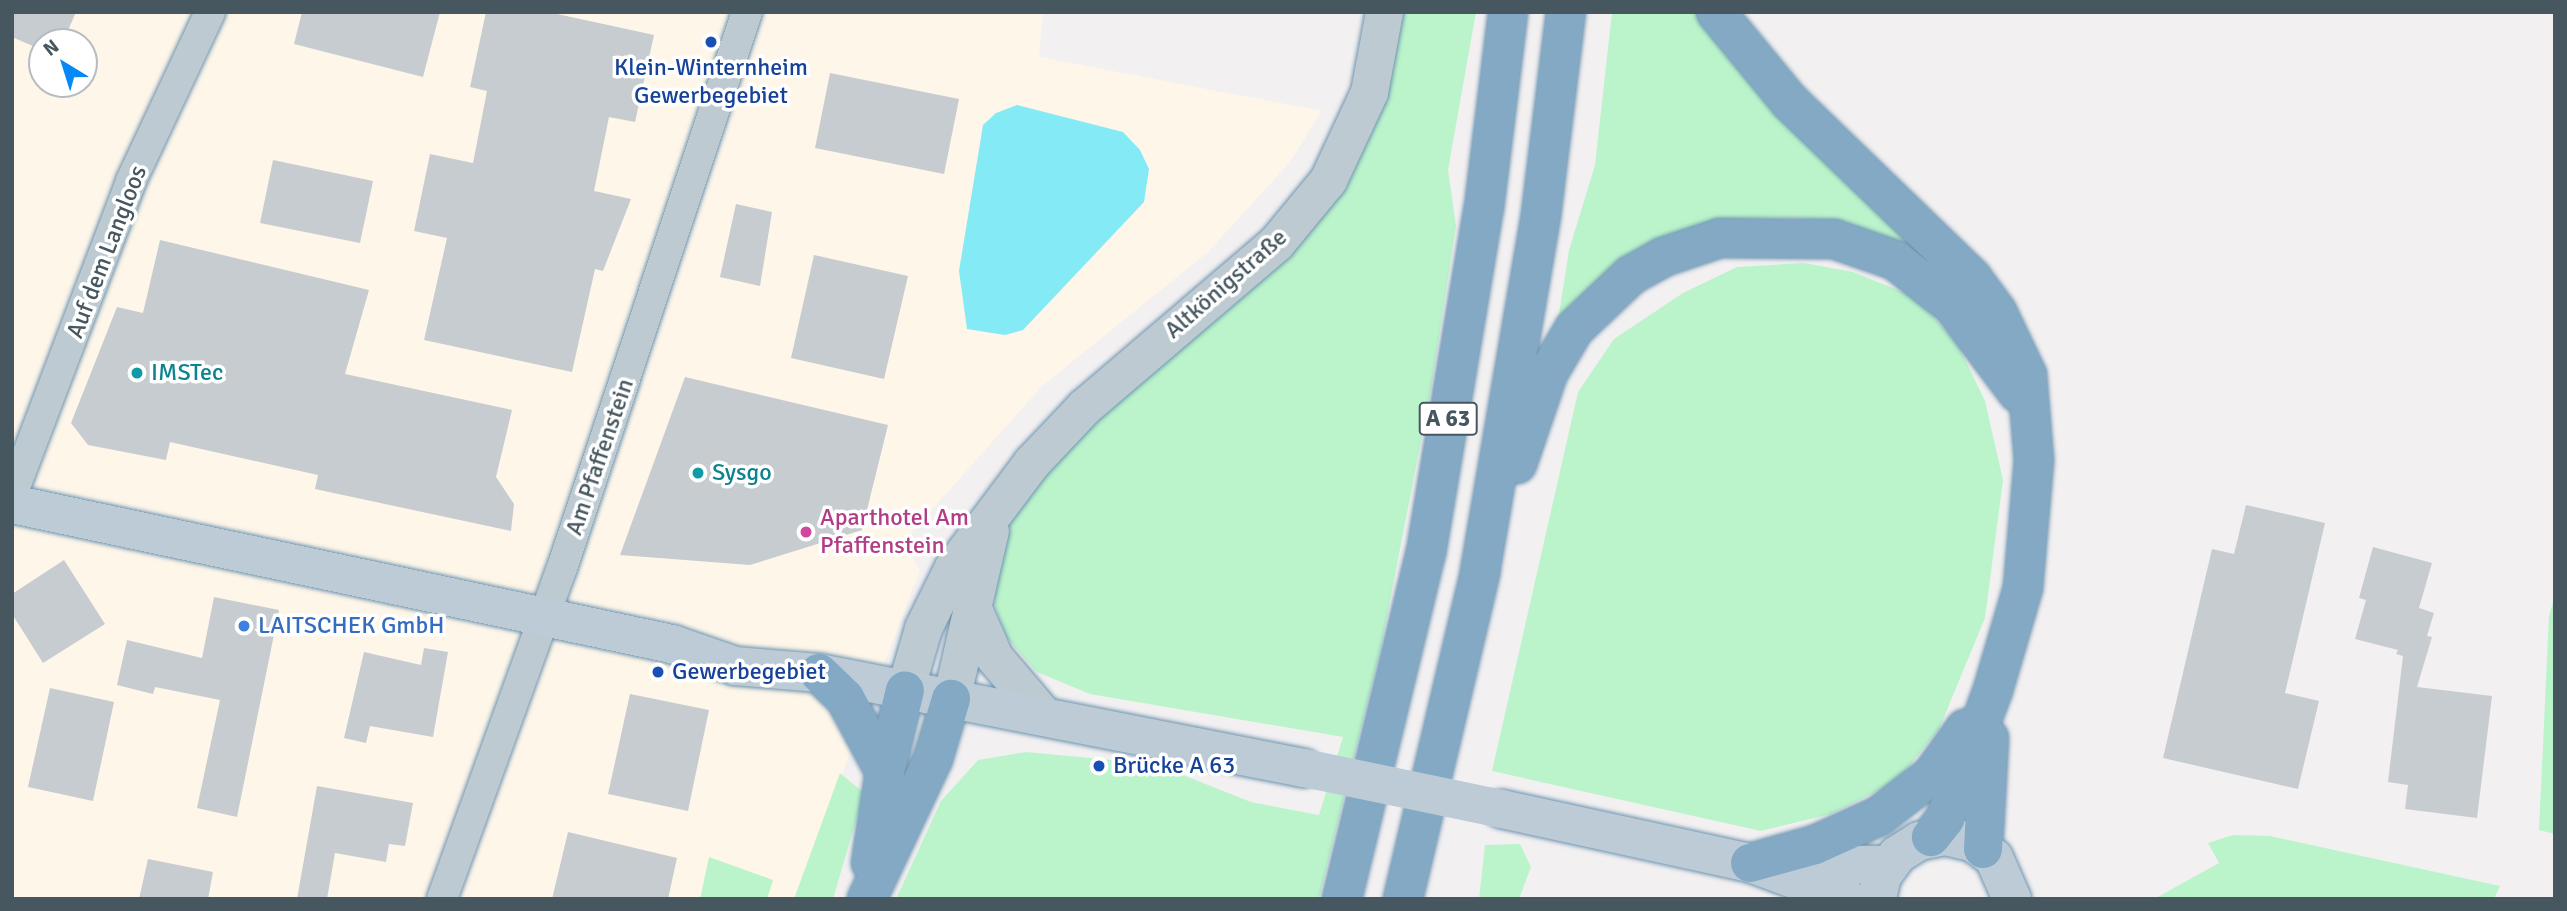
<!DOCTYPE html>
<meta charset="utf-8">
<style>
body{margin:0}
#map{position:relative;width:2567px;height:911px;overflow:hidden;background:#f3f0f1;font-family:Signika,sans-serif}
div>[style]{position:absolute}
.commercial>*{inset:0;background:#fef6e9}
.green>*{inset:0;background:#bbf4cb}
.water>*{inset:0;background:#84eaf5}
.building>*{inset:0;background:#c7ccd0}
.roads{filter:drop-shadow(0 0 2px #6e94b0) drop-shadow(0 0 2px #6e94b0)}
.minor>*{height:30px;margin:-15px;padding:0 15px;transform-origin:15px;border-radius:15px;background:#bdcad1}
.tertiary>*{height:37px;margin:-18.5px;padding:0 18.5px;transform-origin:18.5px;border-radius:18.5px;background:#bdcad1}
.secondary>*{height:38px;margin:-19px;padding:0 19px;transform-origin:19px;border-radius:19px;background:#bccbd6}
.motorway>*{height:38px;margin:-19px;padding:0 19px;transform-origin:19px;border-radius:19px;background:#83a9c4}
.secondary-bridge>*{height:38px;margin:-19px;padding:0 19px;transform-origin:19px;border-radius:19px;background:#bccbd6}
.dots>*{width:19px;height:19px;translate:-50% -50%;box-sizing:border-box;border:4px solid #fff;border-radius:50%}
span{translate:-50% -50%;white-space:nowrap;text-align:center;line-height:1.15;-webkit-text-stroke:7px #fff;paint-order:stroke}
.shield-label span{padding:2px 5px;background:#fff;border:2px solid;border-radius:5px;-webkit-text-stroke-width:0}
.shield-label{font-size:23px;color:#465760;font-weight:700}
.transit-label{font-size:24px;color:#164399}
.left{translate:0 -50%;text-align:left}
.street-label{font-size:24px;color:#465760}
.culture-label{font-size:24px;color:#0d838f}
.hotel-label{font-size:24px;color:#b23c85}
.shop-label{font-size:24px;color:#366cbe}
.frame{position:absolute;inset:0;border:14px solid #465760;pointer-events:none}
.north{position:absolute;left:28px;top:28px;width:70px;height:70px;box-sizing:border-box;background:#fff;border:2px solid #b5bcbf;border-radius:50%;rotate:322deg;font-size:19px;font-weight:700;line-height:28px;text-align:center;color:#465760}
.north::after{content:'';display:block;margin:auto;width:24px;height:32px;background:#0689f7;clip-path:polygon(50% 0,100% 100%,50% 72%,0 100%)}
</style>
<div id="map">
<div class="commercial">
<i style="clip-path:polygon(evenodd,12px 12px,1043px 12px,1039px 57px,1322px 111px,1289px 163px,1208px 252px,1042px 386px,903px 542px,920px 570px,794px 899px,12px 899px,12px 12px,42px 42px,84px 42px,84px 84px,42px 84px,42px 42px)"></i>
</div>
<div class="green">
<i style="clip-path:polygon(1399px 12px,1476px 12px,1448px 170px,1456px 226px,1431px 389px,1381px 647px,1319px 899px,896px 899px,941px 801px,978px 760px,1026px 752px,1155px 764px,1251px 802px,1319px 815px,1343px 737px,1090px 694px,1037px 672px,1007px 638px,994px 603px,997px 567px,1010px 518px,1094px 417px,1362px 148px,1390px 84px)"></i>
<i style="clip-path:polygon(1612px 12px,1702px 12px,1954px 272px,1836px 224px,1796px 218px,1736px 219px,1557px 327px,1569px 250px,1595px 165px)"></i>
<i style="clip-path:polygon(1804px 263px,1853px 272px,1915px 297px,1957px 343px,1985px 401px,2003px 480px,1985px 618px,1939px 729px,1897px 781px,1831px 814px,1761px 831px,1492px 771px,1578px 392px,1614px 339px,1683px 293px,1737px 267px)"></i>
<i style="clip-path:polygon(2555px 595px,2555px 834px,2539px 830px,2549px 616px)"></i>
<i style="clip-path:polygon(840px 773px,864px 793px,833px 899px,794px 899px)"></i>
<i style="clip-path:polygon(2233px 835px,2270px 836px,2500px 886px,2494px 899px,2154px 899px,2219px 863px,2208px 843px)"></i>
<i style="clip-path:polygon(1520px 844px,1531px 867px,1519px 899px,1479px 899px,1485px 845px)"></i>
<i style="clip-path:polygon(709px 857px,773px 880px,767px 899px,700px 899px)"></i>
</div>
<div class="water">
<i style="clip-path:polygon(1017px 105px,1123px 132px,1140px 150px,1149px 169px,1144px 202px,1023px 330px,1005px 335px,967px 329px,959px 271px,983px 125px,996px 113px)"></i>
</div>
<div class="building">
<i style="clip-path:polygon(12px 12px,76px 12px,63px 42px,42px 42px,42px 50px,12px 37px)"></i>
<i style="clip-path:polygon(302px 12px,440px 12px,423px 77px,294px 44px)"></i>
<i style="clip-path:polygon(486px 12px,548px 12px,654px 35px,635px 122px,609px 117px,594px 191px,631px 199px,603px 271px,595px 269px,572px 372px,424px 340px,447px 238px,414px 231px,430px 154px,473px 163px,487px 91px,470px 87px)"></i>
<i style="clip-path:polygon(830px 73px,959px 99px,944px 174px,815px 148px)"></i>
<i style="clip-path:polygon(273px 160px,373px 181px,360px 243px,260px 223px)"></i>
<i style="clip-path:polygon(736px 204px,772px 212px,760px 286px,720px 277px)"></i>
<i style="clip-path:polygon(160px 240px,369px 290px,345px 374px,512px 410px,496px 477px,514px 504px,511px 531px,315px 489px,318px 475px,170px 442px,166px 460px,88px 445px,71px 423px,117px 307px,143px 313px)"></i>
<i style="clip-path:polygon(814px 255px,908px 276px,884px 379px,791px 358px)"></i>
<i style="clip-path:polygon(685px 377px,888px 425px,862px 530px,750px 565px,620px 555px)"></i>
<i style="clip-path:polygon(2246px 505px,2325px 523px,2285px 693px,2319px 701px,2298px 789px,2163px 758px,2212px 549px,2234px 554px)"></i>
<i style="clip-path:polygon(2373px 547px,2432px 563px,2419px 608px,2434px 613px,2427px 636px,2432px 637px,2417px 687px,2492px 696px,2477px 818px,2405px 809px,2408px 785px,2388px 782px,2403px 656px,2396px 654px,2398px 650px,2355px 639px,2366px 600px,2359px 598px)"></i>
<i style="clip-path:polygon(64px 560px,105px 624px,43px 663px,12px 614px,12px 594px)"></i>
<i style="clip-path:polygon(214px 597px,279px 610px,237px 817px,197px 808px,220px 700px,155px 687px,153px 694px,117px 685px,127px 640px,202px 658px)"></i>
<i style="clip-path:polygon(424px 648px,448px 652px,433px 737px,370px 726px,366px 743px,344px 738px,364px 652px,421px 665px)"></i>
<i style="clip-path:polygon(50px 688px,114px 702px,93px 801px,28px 787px)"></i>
<i style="clip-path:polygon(630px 694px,709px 710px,688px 811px,608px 794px)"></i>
<i style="clip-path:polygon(317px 786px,413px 803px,405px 846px,389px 844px,386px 862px,335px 853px,327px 899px,297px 899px)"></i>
<i style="clip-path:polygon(568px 832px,677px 858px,668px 899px,552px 899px)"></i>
<i style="clip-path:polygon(148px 859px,213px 872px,208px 899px,139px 899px)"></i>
</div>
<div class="roads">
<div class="minor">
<i style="left:12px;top:495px;width:336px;rotate:-69.2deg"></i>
<i style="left:131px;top:181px;width:187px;rotate:-64.9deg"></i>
<i style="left:442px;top:899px;width:352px;rotate:-70.1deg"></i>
<i style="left:562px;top:568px;width:586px;rotate:-71.6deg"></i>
</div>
<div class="tertiary">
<i style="left:971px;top:604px;width:58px;rotate:66.5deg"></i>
<i style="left:994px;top:657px;width:79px;rotate:49.6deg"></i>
<i style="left:905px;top:690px;width:65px;rotate:-73.8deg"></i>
<i style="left:923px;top:628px;width:68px;rotate:-63.8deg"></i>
<i style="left:953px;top:567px;width:130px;rotate:-53.1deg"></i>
<i style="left:1031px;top:463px;width:77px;rotate:-46.6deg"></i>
<i style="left:1084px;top:407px;width:253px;rotate:-40.5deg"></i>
<i style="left:1276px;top:243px;width:82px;rotate:-50.5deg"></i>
<i style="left:1328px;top:180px;width:97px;rotate:-65deg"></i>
<i style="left:1369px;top:92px;width:81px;rotate:-79.4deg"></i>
<i style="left:951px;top:699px;width:173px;rotate:-77deg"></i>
</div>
<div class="secondary">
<i style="left:12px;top:504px;width:675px;rotate:11.98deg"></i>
<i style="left:672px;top:644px;width:67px;rotate:19.2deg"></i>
<i style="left:735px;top:666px;width:84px;rotate:4.8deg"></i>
<i style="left:819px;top:673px;width:494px;rotate:11.1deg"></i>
<i style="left:1502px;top:809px;width:254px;rotate:12.3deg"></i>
<i style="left:1750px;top:863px;width:104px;rotate:20.2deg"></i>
<i style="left:1785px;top:864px;width:103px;rotate:0.6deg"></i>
<i style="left:1877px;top:899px;width:24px;rotate:-78deg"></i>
<i style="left:1882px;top:876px;width:26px;rotate:-54deg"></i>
<i style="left:1897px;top:855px;width:26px;rotate:-32deg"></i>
<i style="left:1919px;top:841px;width:26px;rotate:-11deg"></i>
<i style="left:1945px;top:836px;width:28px;rotate:13deg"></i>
<i style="left:1972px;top:842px;width:27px;rotate:36deg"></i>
<i style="left:1994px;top:858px;width:45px;rotate:66.3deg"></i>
</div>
<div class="motorway">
<i style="left:1716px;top:12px;width:115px;rotate:50.6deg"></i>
<i style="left:1789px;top:101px;width:255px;rotate:44deg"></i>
<i style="left:1972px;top:278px;width:42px;rotate:53.7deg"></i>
<i style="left:1997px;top:312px;width:70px;rotate:64.5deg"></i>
<i style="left:2027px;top:375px;width:85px;rotate:85.3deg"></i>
<i style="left:2034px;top:460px;width:128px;rotate:94.9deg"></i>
<i style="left:2023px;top:588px;width:106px;rotate:106.4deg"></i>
<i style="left:1993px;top:690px;width:138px;rotate:110.4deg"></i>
<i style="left:1945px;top:819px;width:23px;rotate:128deg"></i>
<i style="left:1517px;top:464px;width:96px;rotate:-71.2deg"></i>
<i style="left:1548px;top:373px;width:51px;rotate:-59.4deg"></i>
<i style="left:1574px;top:329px;width:79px;rotate:-43.5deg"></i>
<i style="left:1631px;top:275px;width:37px;rotate:-29deg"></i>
<i style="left:1663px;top:257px;width:60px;rotate:-18.4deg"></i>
<i style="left:1720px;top:238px;width:114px;rotate:0.5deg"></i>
<i style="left:1834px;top:239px;width:65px;rotate:19deg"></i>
<i style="left:1895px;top:260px;width:73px;rotate:38.3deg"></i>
<i style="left:1952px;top:305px;width:110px;rotate:53.1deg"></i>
<i style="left:819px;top:673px;width:36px;rotate:44deg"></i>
<i style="left:845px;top:698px;width:84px;rotate:61.6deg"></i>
<i style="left:1983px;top:849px;width:111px;rotate:-86.9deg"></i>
<i style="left:871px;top:863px;width:92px;rotate:-81.3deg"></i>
<i style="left:885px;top:772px;width:84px;rotate:-76.3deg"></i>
<i style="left:1750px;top:863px;width:67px;rotate:-15.5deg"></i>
<i style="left:1815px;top:845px;width:70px;rotate:-24.4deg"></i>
<i style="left:1879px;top:816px;width:67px;rotate:-37.7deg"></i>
<i style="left:1932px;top:775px;width:57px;rotate:-54.3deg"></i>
<i style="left:867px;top:899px;width:155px;rotate:-64.8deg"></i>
<i style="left:933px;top:759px;width:63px;rotate:-73.3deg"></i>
<i style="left:1342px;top:899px;width:356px;rotate:-76.4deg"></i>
<i style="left:1426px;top:553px;width:350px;rotate:-80.5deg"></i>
<i style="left:1484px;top:208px;width:197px;rotate:-83deg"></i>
<i style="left:1403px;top:899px;width:336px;rotate:-76.7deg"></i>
<i style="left:1480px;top:572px;width:362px;rotate:-80.3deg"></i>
<i style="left:1541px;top:215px;width:205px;rotate:-83deg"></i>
</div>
</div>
<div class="secondary-bridge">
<i style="left:1304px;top:768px;width:202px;rotate:11.7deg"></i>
</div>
<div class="dots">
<i style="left:711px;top:42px;background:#1a4fb4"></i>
<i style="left:137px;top:373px;background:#0f9aa8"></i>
<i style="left:698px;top:473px;background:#0f9aa8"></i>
<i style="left:806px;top:532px;background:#d1479c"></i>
<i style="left:244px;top:626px;background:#3f7fe0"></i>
<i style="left:658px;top:672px;background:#1a4fb4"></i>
<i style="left:1099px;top:766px;background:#1a4fb4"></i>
</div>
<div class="shield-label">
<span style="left:1448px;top:419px">A 63</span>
</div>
<div class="transit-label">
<span style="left:711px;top:82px">Klein-Winternheim<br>Gewerbegebiet</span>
<span class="left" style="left:672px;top:672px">Gewerbegebiet</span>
<span class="left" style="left:1113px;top:766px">Brücke A 63</span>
</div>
<div class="street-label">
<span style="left:107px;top:252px;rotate:-69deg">Auf dem Langloos</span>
<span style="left:1226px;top:284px;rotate:-41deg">Altkönigstraße</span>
<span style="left:600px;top:457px;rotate:-71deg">Am Pfaffenstein</span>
</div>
<div class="culture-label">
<span class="left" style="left:151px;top:373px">IMSTec</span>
<span class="left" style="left:712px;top:473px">Sysgo</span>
</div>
<div class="hotel-label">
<span class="left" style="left:820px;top:532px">Aparthotel Am<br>Pfaffenstein</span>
</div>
<div class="shop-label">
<span class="left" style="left:258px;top:626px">LAITSCHEK GmbH</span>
</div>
<div class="frame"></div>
<div class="north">N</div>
</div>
